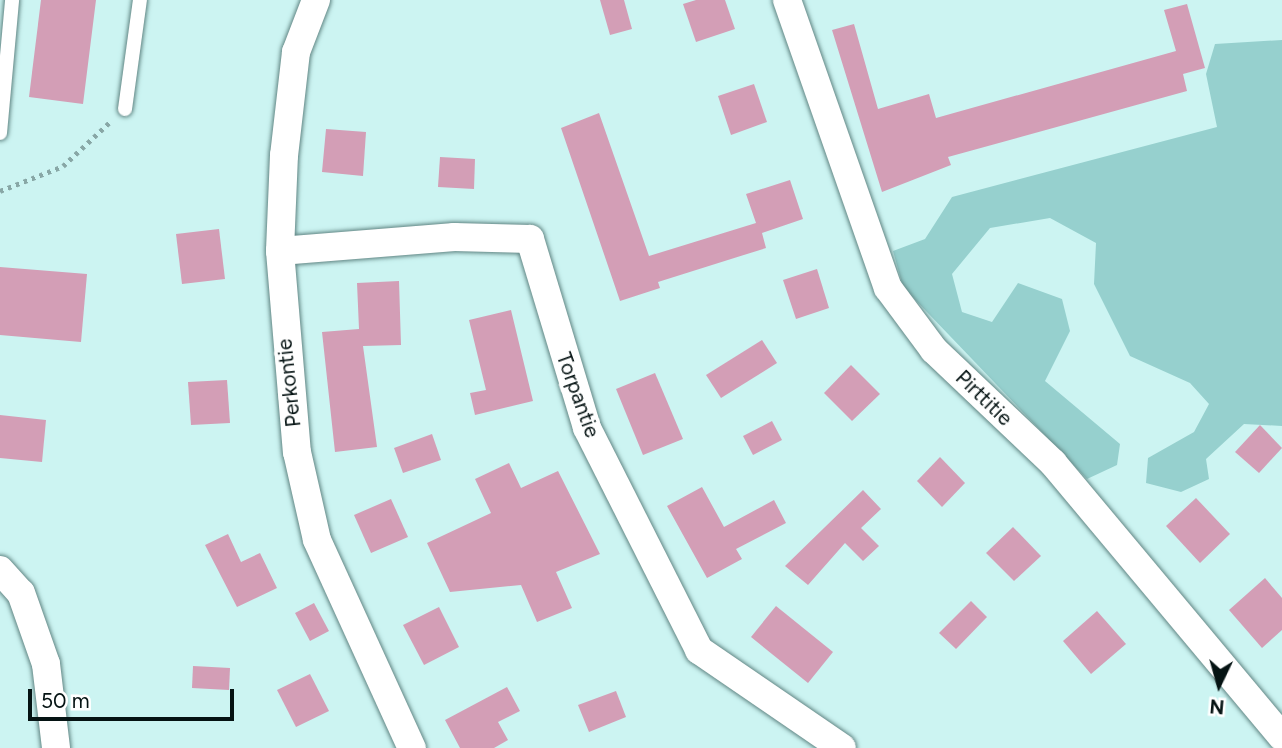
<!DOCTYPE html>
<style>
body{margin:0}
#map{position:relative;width:1282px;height:748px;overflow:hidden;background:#ccf4f2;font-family:Figtree,sans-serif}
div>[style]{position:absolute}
.green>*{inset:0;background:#96d0ce}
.building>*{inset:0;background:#d39eb6}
.path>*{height:4.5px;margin-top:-2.25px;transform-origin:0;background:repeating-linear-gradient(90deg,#88a7a6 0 3.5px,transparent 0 8.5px)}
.roads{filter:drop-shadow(0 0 2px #618684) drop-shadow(0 0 2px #618684)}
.lane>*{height:14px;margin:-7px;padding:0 7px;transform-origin:7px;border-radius:7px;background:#fff}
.street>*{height:28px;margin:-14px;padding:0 14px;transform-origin:14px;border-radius:14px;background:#fff}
span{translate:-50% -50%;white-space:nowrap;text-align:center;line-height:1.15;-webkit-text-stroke:7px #fff;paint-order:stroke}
.street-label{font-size:21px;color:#051313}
.north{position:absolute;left:1184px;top:650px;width:70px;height:70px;-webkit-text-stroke:5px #fff;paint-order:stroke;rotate:185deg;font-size:19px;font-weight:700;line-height:28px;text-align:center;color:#051313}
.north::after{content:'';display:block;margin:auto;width:24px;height:32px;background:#051313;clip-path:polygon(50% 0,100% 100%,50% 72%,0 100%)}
.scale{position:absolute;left:28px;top:689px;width:206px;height:32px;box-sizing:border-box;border:4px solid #051313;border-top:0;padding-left:9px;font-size:21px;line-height:24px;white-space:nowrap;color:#051313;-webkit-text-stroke:5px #fff;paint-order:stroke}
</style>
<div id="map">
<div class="green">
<i style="clip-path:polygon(1282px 40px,1282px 426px,1244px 424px,1206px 459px,1209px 479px,1181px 492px,1146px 483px,1148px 458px,1194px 432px,1209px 404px,1190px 383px,1130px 356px,1094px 284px,1096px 243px,1050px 218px,990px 228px,952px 274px,962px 312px,992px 322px,1018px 283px,1062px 299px,1070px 331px,1045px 381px,1120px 444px,1117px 465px,1087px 479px,903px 287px,893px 251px,925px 239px,952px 197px,1217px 127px,1206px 74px,1215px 44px)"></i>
</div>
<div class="building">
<i style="clip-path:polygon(41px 0,96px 0,83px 104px,29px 97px)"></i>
<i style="clip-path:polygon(600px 0,624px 0,632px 29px,610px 35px)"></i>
<i style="clip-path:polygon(696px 0,725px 0,735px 29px,696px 42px,683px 4px)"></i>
<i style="clip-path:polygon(1187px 4px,1205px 68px,1183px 74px,1187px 91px,948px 157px,951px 165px,882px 192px,832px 30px,854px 24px,878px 109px,929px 94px,936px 118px,1176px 51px,1164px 10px)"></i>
<i style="clip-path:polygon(754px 84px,767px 122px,731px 135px,718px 96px)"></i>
<i style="clip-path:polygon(599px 113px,649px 256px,756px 223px,746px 194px,790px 180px,803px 219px,762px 233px,766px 248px,658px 282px,660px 288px,620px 301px,561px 128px)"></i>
<i style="clip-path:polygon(326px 129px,366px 132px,363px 176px,322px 172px)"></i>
<i style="clip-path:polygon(440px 157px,475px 159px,474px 189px,438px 187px)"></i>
<i style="clip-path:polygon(219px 229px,225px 279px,182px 284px,176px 234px)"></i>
<i style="clip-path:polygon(0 267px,87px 274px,81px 342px,0 335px)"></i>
<i style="clip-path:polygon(817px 269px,829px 308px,796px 319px,783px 280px)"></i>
<i style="clip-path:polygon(399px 281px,401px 345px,363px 346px,377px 447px,335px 452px,322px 332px,359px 329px,357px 283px)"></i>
<i style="clip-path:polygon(511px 310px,533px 401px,475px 415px,470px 393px,486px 390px,469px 320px)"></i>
<i style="clip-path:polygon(762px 340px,777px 363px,721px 398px,706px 375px)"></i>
<i style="clip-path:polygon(851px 365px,880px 394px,852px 421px,824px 393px)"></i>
<i style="clip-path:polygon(655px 373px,683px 439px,643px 455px,616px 389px)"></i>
<i style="clip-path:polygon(227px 380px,230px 423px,191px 425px,188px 382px)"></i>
<i style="clip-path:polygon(0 415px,46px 420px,42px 462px,0 458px)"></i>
<i style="clip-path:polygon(772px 421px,782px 440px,753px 455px,743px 436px)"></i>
<i style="clip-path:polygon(1260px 425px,1282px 448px,1259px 473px,1235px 452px)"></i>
<i style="clip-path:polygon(432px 434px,441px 460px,403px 473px,394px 448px)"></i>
<i style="clip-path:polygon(940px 457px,965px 483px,942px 507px,917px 481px)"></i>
<i style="clip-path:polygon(509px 463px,521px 488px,558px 471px,600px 554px,556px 572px,572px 608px,537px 622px,521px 585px,450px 592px,427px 543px,491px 513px,475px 479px)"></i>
<i style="clip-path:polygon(702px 487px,724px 527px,774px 500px,786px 523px,736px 549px,742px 559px,707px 578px,667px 506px)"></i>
<i style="clip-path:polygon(863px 490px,881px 509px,861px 528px,879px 546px,863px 561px,845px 543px,808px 585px,785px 566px)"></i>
<i style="clip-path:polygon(1196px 498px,1230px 534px,1200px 563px,1166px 526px)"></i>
<i style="clip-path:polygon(391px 499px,408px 537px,371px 553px,354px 515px)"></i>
<i style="clip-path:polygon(1013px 527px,1041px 556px,1014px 581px,986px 553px)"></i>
<i style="clip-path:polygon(228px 534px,241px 562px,260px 553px,277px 588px,237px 607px,205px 545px)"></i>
<i style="clip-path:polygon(1265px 578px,1282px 598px,1282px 630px,1262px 648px,1229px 610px)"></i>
<i style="clip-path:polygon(971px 601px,987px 617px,956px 649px,939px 633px)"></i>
<i style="clip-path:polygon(314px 603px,329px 631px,310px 641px,295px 613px)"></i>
<i style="clip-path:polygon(776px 606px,833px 652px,808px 683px,751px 637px)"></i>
<i style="clip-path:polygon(439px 607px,459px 647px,424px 665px,403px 625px)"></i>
<i style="clip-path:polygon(1097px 611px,1126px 644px,1091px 674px,1063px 641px)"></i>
<i style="clip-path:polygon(193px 666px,230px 668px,229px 690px,192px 688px)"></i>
<i style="clip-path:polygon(310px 674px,329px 711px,296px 727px,277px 690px)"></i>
<i style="clip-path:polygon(507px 687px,520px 711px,498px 722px,508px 740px,494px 748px,460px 748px,445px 720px)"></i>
<i style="clip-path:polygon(616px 691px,626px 717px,589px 732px,578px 705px)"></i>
</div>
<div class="path">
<i style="left:0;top:191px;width:68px;rotate:-21.6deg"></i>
<i style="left:63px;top:166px;width:66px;rotate:-43.2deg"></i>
</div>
<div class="roads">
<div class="lane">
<i style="left:125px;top:109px;width:110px;rotate:-82.2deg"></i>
<i style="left:0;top:133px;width:134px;rotate:-84.8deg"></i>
</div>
<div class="street">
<i style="left:316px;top:0;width:56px;rotate:111deg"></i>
<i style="left:296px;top:52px;width:104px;rotate:96.6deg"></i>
<i style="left:284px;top:155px;width:96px;rotate:92.4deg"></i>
<i style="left:280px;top:251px;width:202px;rotate:85.2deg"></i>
<i style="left:297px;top:452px;width:90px;rotate:77.2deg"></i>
<i style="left:317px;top:540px;width:229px;rotate:65.5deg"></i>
<i style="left:787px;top:0;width:305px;rotate:70.7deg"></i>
<i style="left:888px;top:288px;width:77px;rotate:53.4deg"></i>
<i style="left:934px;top:350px;width:164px;rotate:43.5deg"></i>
<i style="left:1053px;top:463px;width:357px;rotate:50.1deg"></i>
<i style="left:280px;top:251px;width:175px;rotate:-4.6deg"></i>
<i style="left:454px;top:237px;width:76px;rotate:1.5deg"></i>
<i style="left:530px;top:239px;width:197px;rotate:73.2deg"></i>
<i style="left:587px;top:428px;width:249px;rotate:63.2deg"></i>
<i style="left:699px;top:650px;width:173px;rotate:34.4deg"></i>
<i style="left:0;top:570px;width:31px;rotate:48deg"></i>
<i style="left:21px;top:593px;width:75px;rotate:70.6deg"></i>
<i style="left:46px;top:664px;width:85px;rotate:83.2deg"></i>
</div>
</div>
<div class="street-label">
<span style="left:289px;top:383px;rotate:-96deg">Perkontie</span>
<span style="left:578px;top:395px;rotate:70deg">Torpantie</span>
<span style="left:984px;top:398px;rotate:44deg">Pirttitie</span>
</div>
<div class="north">N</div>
<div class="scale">50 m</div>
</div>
